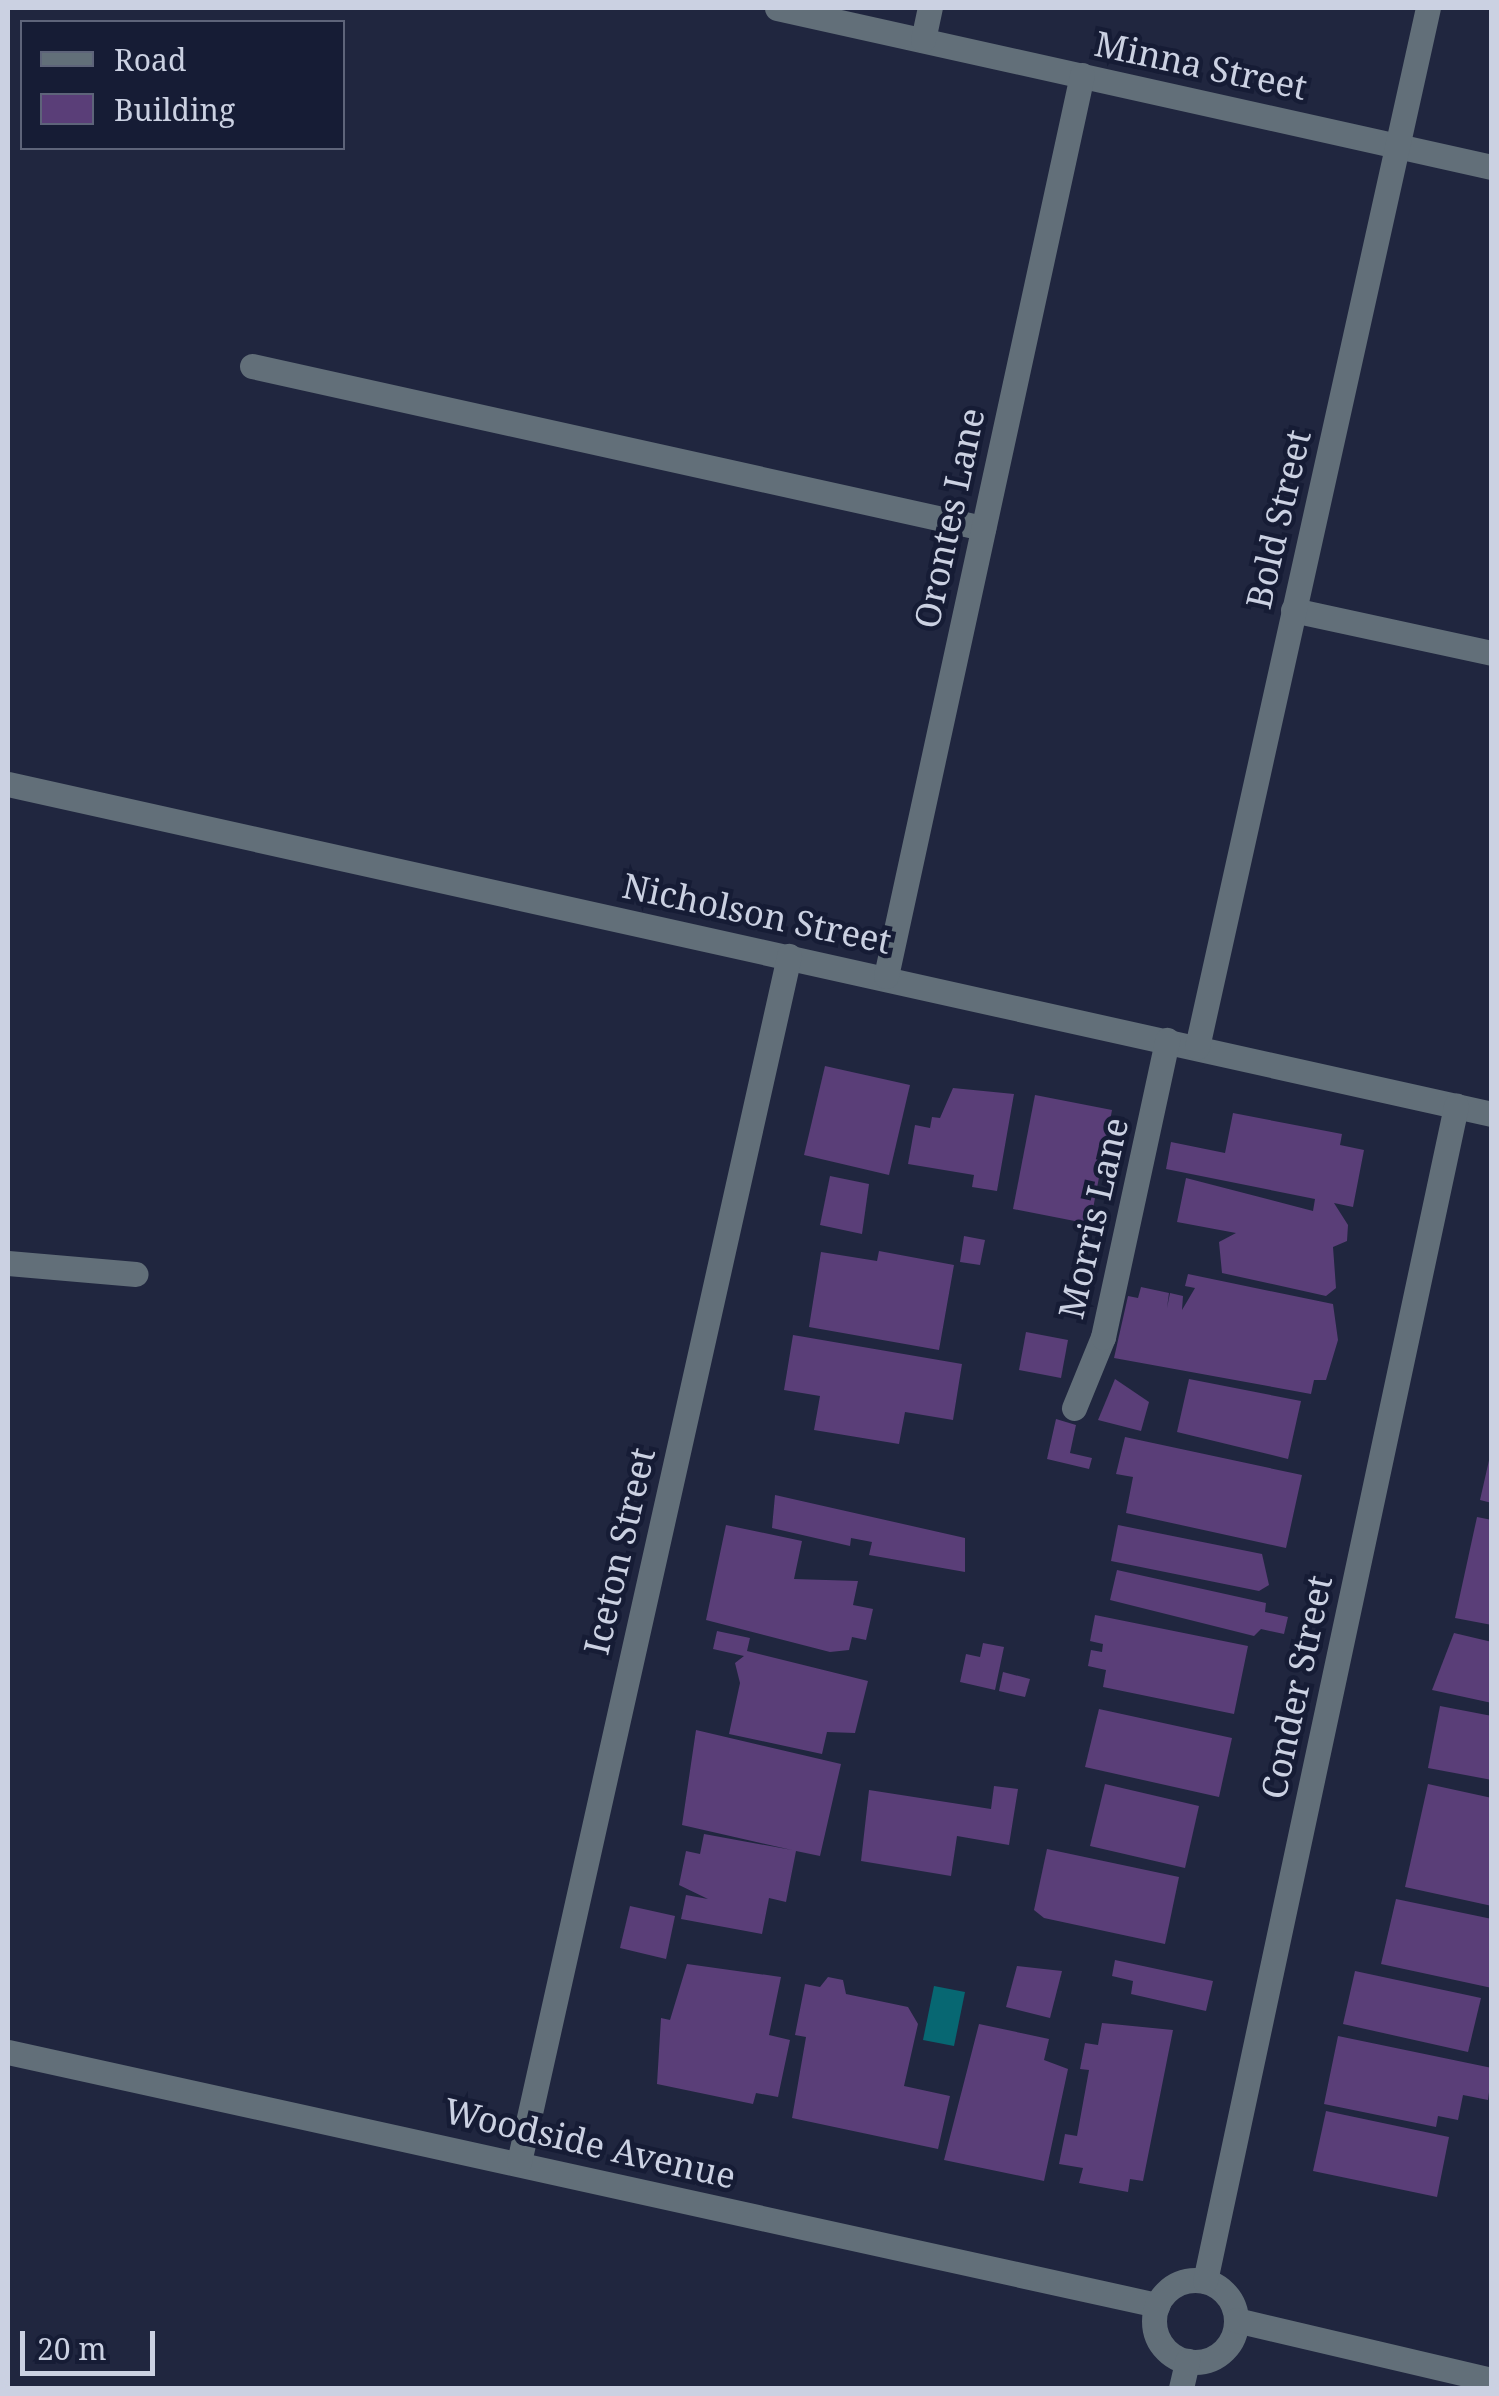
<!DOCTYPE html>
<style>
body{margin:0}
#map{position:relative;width:1499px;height:2396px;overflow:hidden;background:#20263f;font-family:"Noto Serif",serif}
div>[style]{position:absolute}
.water>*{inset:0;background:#076772}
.building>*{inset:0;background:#5a3e78}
.minor>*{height:25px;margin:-12.5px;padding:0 12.5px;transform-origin:12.5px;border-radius:12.5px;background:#626f79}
.minor>.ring{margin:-12.5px;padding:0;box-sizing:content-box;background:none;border:25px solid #626f79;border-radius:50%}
span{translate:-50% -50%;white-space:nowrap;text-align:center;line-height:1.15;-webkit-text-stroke:9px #161c35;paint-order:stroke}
.street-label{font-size:35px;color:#cbd1e2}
.frame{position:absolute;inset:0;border:10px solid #cbd1e2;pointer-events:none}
.legend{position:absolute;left:20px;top:20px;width:325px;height:130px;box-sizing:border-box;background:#161c35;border:2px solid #5e647a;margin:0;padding:12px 18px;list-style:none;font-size:30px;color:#cbd1e2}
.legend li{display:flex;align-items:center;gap:20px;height:50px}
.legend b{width:50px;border:2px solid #5e647a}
.scale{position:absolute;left:20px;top:2331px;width:135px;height:45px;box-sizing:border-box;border:5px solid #cbd1e2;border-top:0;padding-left:12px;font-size:30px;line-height:35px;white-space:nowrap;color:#cbd1e2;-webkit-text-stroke:8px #161c35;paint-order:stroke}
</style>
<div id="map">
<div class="water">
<i style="clip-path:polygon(934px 1986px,965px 1992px,954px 2046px,923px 2040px)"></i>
</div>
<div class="building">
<i style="clip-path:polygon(825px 1066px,910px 1085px,889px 1175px,804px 1155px)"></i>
<i style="clip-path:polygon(953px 1088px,1014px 1094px,997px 1191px,972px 1187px,974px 1175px,908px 1164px,915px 1125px,930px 1128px,932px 1117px,940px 1118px)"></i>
<i style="clip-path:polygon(1035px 1095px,1112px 1110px,1090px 1224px,1013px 1209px)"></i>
<i style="clip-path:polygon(1233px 1113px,1342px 1134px,1340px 1145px,1364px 1150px,1353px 1207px,1334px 1203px,1348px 1225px,1347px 1241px,1333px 1247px,1336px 1288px,1326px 1296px,1222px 1273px,1219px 1242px,1236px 1233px,1177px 1222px,1186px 1178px,1313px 1211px,1315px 1199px,1166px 1169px,1171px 1142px,1225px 1153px)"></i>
<i style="clip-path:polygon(830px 1176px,869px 1184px,862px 1234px,820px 1225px)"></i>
<i style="clip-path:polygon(964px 1236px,985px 1240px,980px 1265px,960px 1262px)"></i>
<i style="clip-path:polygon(879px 1251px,954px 1265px,939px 1350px,809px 1327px,821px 1252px,877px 1261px)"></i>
<i style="clip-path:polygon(1188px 1274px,1333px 1304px,1338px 1340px,1326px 1380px,1314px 1380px,1311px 1394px,1114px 1358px,1128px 1296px,1138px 1298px,1141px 1287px,1169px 1293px,1167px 1308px,1170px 1293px,1183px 1296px,1182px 1310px,1195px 1288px,1185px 1286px)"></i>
<i style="clip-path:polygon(1026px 1332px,1068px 1340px,1061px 1378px,1019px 1370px)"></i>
<i style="clip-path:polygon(793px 1335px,962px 1364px,953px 1420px,905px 1412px,899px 1444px,814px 1430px,820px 1396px,784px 1390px)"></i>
<i style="clip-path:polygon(1115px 1379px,1149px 1402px,1141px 1431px,1098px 1420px)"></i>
<i style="clip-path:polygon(1189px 1379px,1301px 1401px,1288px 1459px,1177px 1432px)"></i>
<i style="clip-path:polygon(1056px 1419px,1076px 1425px,1070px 1453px,1092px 1458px,1089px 1469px,1047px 1459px)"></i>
<i style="clip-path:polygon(1125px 1437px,1302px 1475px,1286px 1548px,1126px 1513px,1133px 1477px,1116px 1474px)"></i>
<i style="clip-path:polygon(1490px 1456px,1492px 1456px,1492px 1503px,1480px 1500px)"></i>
<i style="clip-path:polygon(775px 1495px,965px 1538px,965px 1572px,869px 1555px,872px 1542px,851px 1538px,850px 1546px,772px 1528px)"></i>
<i style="clip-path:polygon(1477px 1517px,1492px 1520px,1492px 1625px,1455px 1618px)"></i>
<i style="clip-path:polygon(726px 1525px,802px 1541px,794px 1579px,858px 1581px,853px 1605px,873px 1609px,866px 1640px,852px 1637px,849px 1650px,830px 1652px,706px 1620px)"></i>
<i style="clip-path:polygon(1118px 1525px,1262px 1554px,1269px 1585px,1259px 1591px,1111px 1561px)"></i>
<i style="clip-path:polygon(1117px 1570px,1266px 1603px,1265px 1612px,1288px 1617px,1284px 1634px,1261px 1629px,1254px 1636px,1110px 1600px)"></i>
<i style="clip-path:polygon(1095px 1615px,1248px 1646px,1234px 1714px,1103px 1687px,1106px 1670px,1088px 1666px,1091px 1650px,1102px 1652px,1103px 1644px,1090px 1641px)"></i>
<i style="clip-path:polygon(717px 1631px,750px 1638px,747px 1651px,868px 1681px,855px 1733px,827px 1732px,822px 1754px,729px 1734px,740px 1683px,735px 1663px,744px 1656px,713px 1649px)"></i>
<i style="clip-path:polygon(1454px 1633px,1492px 1642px,1492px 1703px,1432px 1690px)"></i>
<i style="clip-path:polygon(983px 1643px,1004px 1647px,995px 1690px,960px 1682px,966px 1654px,980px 1657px)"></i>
<i style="clip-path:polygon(1003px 1672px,1030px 1679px,1025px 1697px,999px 1691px)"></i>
<i style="clip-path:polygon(1440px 1706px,1492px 1716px,1492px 1780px,1428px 1768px)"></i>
<i style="clip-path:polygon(1099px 1709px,1232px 1738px,1219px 1797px,1085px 1767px)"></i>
<i style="clip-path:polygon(696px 1730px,841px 1764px,820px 1856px,796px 1851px,786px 1902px,769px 1898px,762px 1934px,681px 1919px,686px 1895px,708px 1899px,679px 1885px,686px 1851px,700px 1854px,704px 1834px,792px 1850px,682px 1825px)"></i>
<i style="clip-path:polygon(1105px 1784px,1199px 1806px,1185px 1868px,1090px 1846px)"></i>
<i style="clip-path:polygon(1428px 1784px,1492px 1798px,1492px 1906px,1405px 1887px)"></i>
<i style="clip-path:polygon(994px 1786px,1018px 1789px,1009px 1845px,957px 1836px,951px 1876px,861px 1861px,869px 1790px,991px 1809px)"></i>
<i style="clip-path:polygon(1047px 1849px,1179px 1877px,1165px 1944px,1044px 1918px,1034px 1910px)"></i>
<i style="clip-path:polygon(1396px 1899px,1492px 1919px,1492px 1988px,1381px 1964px)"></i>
<i style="clip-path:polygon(630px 1906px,675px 1916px,666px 1959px,620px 1948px)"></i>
<i style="clip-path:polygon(1115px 1960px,1213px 1981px,1206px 2011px,1131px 1994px,1133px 1981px,1112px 1976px)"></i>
<i style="clip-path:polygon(687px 1964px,781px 1977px,769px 2035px,790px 2040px,778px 2097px,756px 2093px,753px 2104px,657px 2084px,661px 2018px,670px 2020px)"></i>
<i style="clip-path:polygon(1017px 1966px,1062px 1971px,1050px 2018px,1006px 2007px)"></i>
<i style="clip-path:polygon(1355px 1971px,1481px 1998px,1468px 2052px,1343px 2024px)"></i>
<i style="clip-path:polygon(828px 1977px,843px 1980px,846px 1994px,908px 2007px,918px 2024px,904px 2086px,950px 2096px,938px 2149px,792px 2118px,806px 2037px,795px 2035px,805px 1984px,820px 1987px)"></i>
<i style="clip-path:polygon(1102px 2023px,1173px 2030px,1143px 2181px,1130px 2179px,1128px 2192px,1079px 2183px,1083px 2168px,1059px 2164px,1065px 2134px,1077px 2136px,1089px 2070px,1080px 2069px,1085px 2043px,1098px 2045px)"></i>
<i style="clip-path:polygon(979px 2024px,1049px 2039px,1044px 2060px,1068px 2069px,1044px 2181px,944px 2160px)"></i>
<i style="clip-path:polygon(1338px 2036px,1492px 2068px,1488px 2100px,1463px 2095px,1458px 2120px,1438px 2116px,1436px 2127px,1324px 2104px)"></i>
<i style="clip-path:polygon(1326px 2111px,1449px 2137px,1437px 2197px,1313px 2171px)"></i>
</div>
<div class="minor">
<i style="left:777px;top:8px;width:732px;rotate:12.54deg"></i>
<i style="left:923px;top:40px;width:33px;rotate:-78deg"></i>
<i style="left:252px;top:366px;width:749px;rotate:12.5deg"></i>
<i style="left:1293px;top:610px;width:204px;rotate:12.2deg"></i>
<i style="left:8px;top:784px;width:1520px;rotate:12.54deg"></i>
<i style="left:886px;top:976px;width:922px;rotate:-77.73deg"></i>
<i style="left:1197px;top:1047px;width:1064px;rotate:-77.47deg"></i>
<i style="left:8px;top:1263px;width:128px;rotate:4.9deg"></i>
<i style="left:1074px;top:1408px;width:77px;rotate:-67.8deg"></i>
<i style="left:1103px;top:1337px;width:304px;rotate:-77.8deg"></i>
<i style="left:8px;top:2052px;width:1177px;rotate:12.42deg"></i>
<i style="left:519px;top:2162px;width:1236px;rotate:-77.38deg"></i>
<i class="ring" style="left:1154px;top:2280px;width:57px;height:57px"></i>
<i style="left:1205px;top:2281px;width:1202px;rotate:-77.94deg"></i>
<i style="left:1236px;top:2320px;width:263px;rotate:13.2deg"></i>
<i style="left:1181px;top:2388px;width:28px;rotate:-77deg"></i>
</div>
<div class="street-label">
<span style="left:1201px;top:65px;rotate:12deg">Minna Street</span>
<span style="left:949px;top:518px;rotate:-78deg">Orontes Lane</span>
<span style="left:1278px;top:519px;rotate:-77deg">Bold Street</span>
<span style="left:757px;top:913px;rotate:12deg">Nicholson Street</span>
<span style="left:1093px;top:1218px;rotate:-77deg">Morris Lane</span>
<span style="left:619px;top:1551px;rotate:-77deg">Iceton Street</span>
<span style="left:1296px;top:1687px;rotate:-78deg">Conder Street</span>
<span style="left:590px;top:2143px;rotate:13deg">Woodside Avenue</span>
</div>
<div class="frame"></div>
<ul class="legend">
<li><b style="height:12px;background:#626f79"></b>Road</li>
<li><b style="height:28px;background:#5a3e78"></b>Building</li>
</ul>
<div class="scale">20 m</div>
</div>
